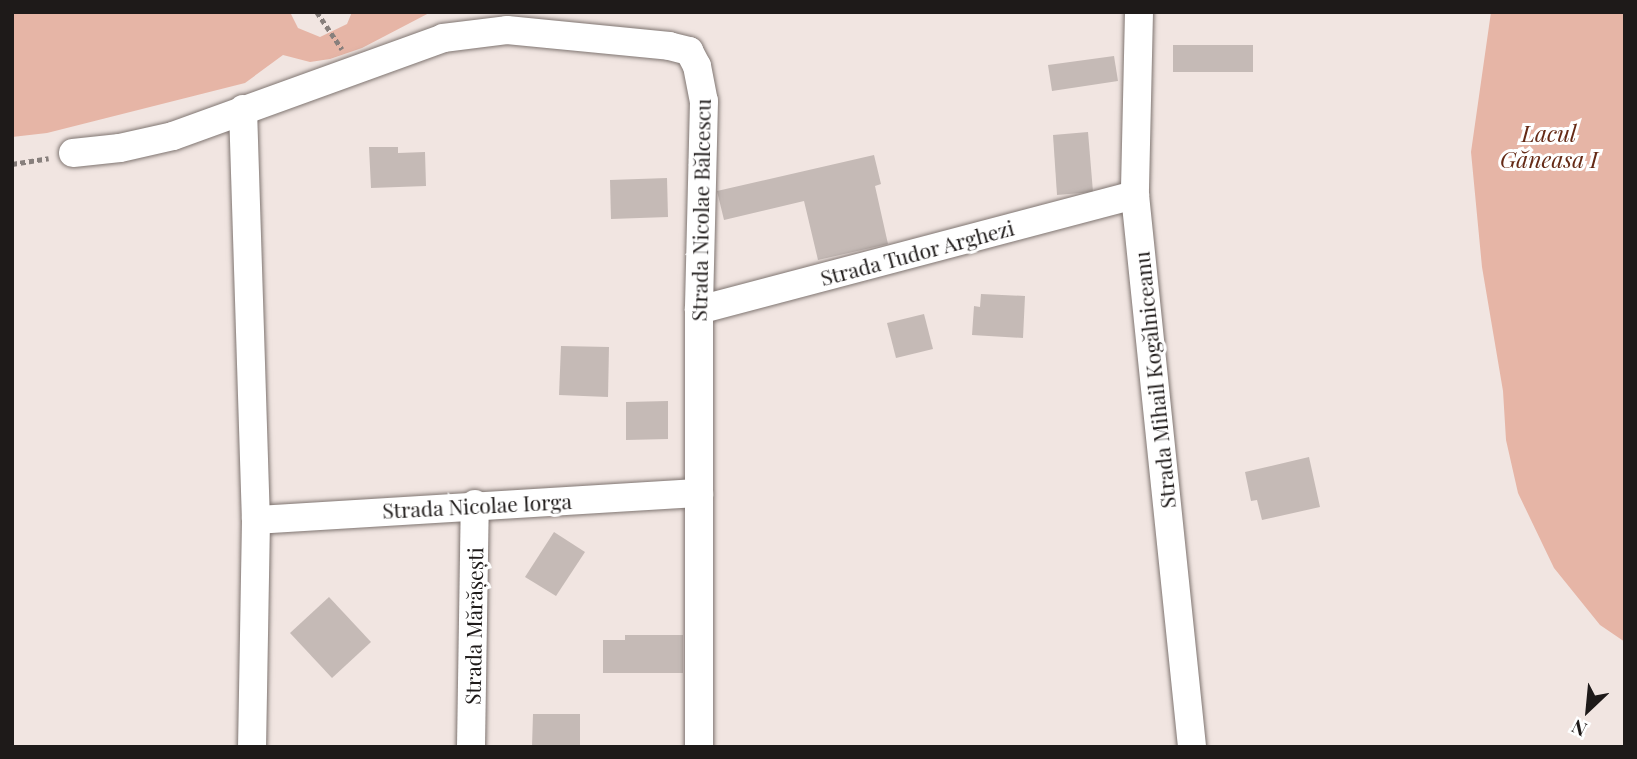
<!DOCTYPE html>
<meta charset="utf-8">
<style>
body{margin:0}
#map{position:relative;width:1637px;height:759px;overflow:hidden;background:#f1e5e1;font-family:"Playfair Display",serif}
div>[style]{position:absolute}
.water>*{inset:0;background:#e6b5a6}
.building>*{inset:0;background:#c5bab6}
.path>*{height:4.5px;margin-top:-2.25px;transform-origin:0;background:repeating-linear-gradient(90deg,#877f7c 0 5px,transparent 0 8.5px)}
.roads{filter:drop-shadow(0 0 2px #7f7571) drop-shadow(0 0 2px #7f7571)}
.minor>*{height:28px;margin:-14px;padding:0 14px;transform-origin:14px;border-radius:14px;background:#fff}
span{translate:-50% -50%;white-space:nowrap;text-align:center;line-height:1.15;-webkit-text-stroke:6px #fff;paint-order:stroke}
.street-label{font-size:21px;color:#1e1a19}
.water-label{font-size:23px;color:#652a16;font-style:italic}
.frame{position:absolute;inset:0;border:14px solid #1e1a19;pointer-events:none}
.north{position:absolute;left:1553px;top:675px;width:70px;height:70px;-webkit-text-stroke:5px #fff;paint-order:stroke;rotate:206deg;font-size:19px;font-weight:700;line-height:28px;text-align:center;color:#1e1a19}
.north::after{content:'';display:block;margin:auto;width:24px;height:32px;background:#1e1a19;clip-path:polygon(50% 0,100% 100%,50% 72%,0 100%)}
</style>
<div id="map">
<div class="water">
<i style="clip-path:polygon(12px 12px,290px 12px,298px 28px,320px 37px,347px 24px,352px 12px,431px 12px,362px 48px,330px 59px,310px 62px,283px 55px,245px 83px,47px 133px,12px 137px)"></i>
<i style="clip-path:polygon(1491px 12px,1625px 12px,1625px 642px,1600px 625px,1554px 568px,1518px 493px,1506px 440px,1503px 391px,1482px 267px,1471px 152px)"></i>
</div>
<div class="building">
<i style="clip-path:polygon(1173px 45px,1253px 45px,1253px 72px,1173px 72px)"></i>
<i style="clip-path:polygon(1114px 56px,1118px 81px,1052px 91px,1048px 65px)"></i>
<i style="clip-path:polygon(1088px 132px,1093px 192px,1057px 195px,1053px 135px)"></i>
<i style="clip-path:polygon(369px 147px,398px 147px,398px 153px,425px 152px,426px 186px,371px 188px)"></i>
<i style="clip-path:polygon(874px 155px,881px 184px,875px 186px,888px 244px,818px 260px,804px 201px,724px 220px,717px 191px)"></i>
<i style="clip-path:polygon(667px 178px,668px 217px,611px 219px,610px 180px)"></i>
<i style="clip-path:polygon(981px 294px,1025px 296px,1023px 338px,972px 335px,974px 306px,980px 307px)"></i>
<i style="clip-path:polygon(924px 314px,933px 349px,896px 358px,887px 323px)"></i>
<i style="clip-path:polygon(561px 346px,609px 347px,608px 397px,559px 395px)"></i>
<i style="clip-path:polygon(668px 401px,668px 439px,626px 440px,626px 402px)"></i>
<i style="clip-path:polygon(1309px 457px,1320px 507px,1262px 520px,1257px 500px,1251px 501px,1245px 472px)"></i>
<i style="clip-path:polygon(554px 532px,585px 552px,556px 596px,525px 577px)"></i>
<i style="clip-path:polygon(329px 597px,371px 642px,332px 678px,290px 633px)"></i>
<i style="clip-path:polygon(625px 635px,683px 635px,683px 673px,603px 673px,603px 640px,625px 640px)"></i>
<i style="clip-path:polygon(533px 714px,580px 714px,580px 747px,532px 747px)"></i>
</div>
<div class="path">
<i style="left:317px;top:12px;width:45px;rotate:56deg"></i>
<i style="left:12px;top:164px;width:37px;rotate:-9deg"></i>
</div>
<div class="roads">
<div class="minor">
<i style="left:1139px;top:12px;width:183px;rotate:91.3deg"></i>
<i style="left:1135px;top:195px;width:555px;rotate:84.1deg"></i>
<i style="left:243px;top:109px;width:411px;rotate:88.2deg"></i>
<i style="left:256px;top:520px;width:227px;rotate:91deg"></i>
<i style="left:73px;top:153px;width:47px;rotate:-6.1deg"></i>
<i style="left:120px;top:148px;width:54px;rotate:-12.8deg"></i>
<i style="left:173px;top:136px;width:287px;rotate:-19.9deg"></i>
<i style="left:443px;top:38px;width:64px;rotate:-7.1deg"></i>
<i style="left:507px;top:30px;width:163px;rotate:5.6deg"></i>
<i style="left:669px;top:46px;width:21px;rotate:14deg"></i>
<i style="left:689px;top:51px;width:17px;rotate:62deg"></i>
<i style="left:697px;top:66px;width:36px;rotate:79deg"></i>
<i style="left:704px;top:101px;width:209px;rotate:91.4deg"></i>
<i style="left:699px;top:310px;width:437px;rotate:90deg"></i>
<i style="left:699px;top:310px;width:451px;rotate:-14.8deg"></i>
<i style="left:256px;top:520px;width:444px;rotate:-3.5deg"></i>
<i style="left:471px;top:747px;width:243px;rotate:-89.1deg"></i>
</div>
</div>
<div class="street-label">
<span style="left:700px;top:210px;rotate:-89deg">Strada Nicolae Bălcescu</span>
<span style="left:917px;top:252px;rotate:-15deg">Strada Tudor Arghezi</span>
<span style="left:1154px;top:380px;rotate:-96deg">Strada Mihail Kogălniceanu</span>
<span style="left:477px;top:505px;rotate:-3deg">Strada Nicolae Iorga</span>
<span style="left:473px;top:626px;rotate:-89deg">Strada Mărășești</span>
</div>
<div class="water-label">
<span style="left:1549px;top:146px">Lacul<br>Găneasa I</span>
</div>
<div class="frame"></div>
<div class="north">N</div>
</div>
